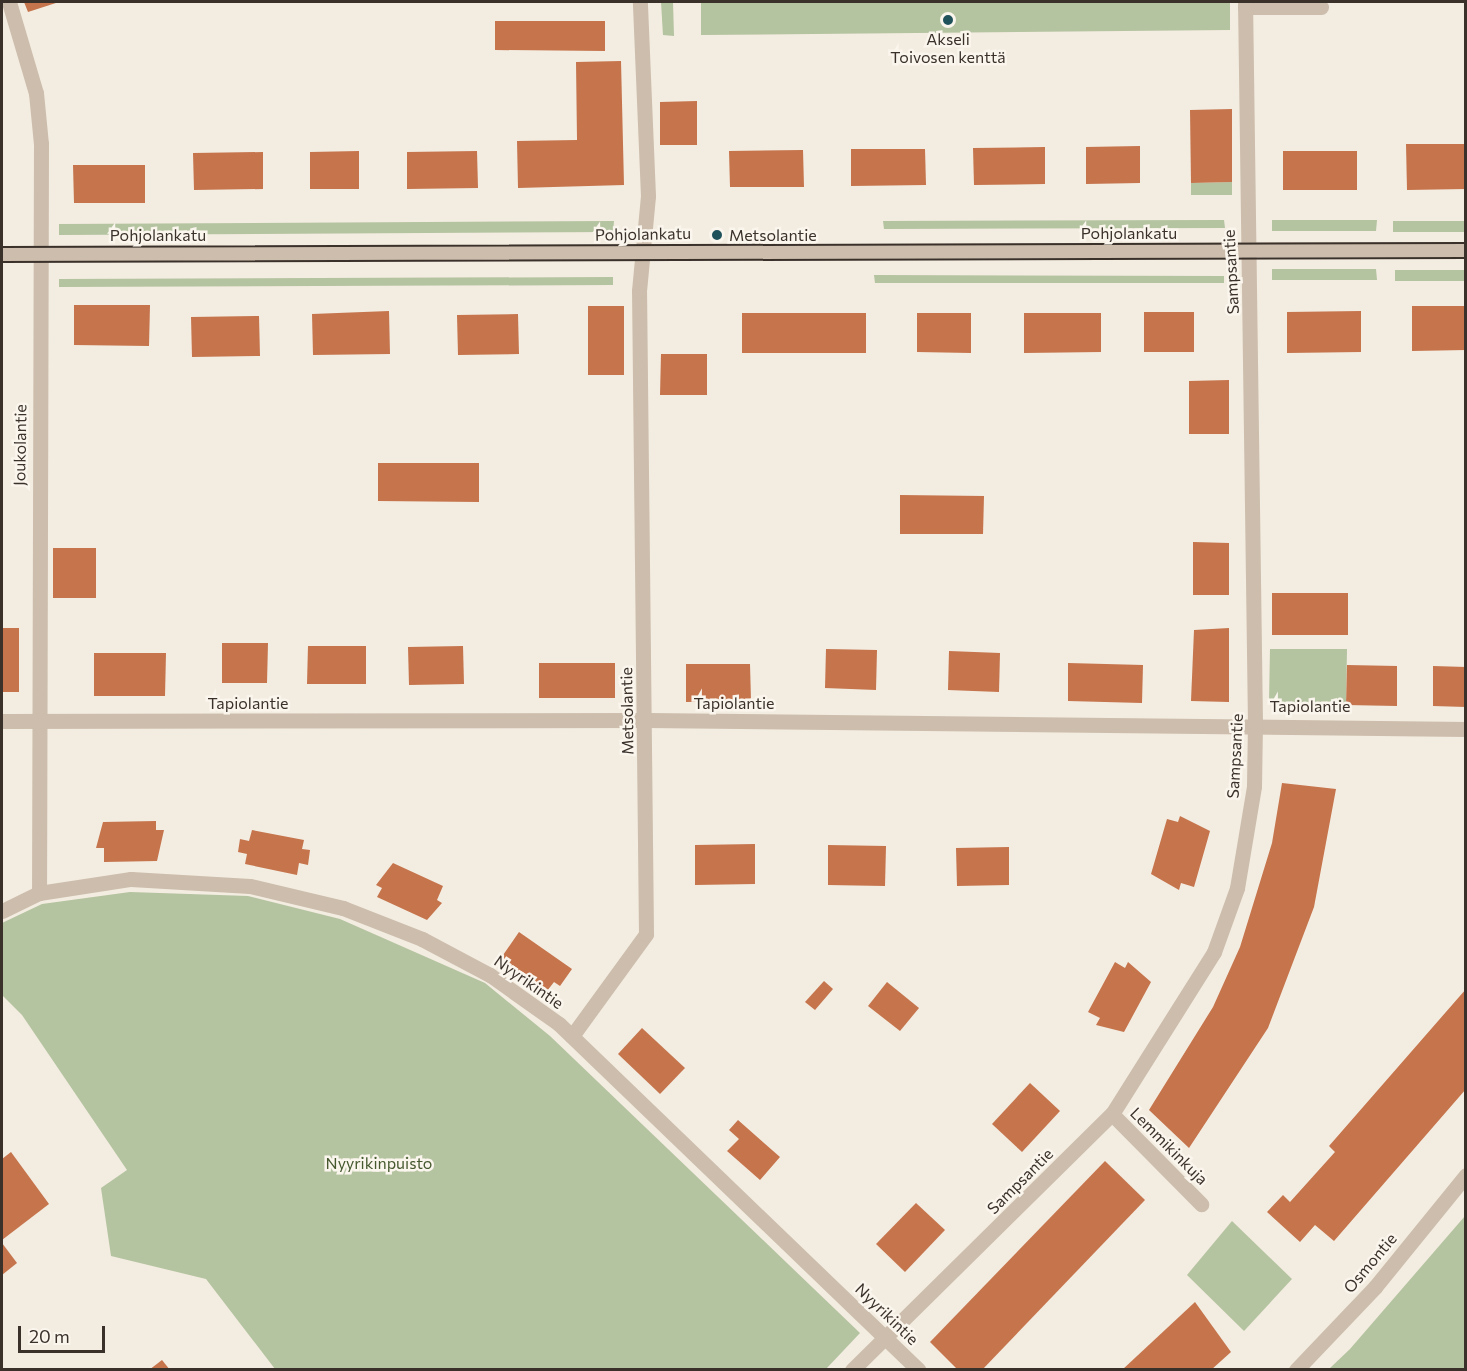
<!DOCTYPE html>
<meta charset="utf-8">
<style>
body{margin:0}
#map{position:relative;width:1467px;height:1371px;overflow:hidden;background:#f3ece0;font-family:Commissioner,sans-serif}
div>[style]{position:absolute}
.green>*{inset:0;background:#b4c3a0}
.building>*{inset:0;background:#c5744c}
.minor>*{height:15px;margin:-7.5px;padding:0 7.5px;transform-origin:7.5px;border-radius:7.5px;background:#ccbdac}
.tram>*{height:1.5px;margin:-0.75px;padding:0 0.75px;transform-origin:0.75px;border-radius:0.75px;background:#3a312b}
.dots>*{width:16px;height:16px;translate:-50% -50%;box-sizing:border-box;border:3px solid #faf5ed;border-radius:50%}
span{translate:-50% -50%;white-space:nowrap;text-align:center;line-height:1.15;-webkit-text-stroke:5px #faf5ed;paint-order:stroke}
.poi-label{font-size:16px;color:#3a312b}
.left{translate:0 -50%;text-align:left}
.street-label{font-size:16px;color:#3a312b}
.park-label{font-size:16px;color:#45582e}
.frame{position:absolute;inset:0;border:3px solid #3a312b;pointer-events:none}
.scale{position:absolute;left:18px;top:1326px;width:87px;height:27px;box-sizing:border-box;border:3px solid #3a312b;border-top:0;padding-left:8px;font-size:18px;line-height:21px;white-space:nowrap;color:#3a312b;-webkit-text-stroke:4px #faf5ed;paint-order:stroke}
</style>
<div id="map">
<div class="green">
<i style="clip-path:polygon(661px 2px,673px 2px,674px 36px,663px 35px)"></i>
<i style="clip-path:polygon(701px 2px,1230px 2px,1230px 30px,701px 35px)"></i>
<i style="clip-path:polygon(1232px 182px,1232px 195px,1191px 195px,1191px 183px)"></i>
<i style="clip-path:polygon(1224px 220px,1225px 228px,884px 229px,883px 221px)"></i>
<i style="clip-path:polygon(1272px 220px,1377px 220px,1376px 231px,1272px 231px)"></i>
<i style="clip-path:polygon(614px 221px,613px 232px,59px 235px,59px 224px)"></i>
<i style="clip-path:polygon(1393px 221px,1465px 221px,1465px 232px,1393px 232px)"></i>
<i style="clip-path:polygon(1272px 269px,1376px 269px,1377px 280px,1272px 280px)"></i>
<i style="clip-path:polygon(1395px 270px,1465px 270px,1465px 281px,1395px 281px)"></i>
<i style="clip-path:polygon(874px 275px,1224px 276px,1224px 283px,875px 283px)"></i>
<i style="clip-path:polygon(613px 277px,613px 285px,59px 287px,59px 279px)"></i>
<i style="clip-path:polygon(1270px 649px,1347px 649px,1346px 705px,1269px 702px)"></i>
<i style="clip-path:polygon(130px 892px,248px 896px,340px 919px,485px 983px,550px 1036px,860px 1333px,826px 1369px,275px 1369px,206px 1279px,111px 1256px,101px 1188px,127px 1170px,22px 1015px,2px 995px,2px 923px,42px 904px)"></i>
<i style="clip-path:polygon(1465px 1216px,1465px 1369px,1329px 1369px,1350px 1349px)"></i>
<i style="clip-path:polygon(1232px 1221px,1292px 1279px,1244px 1331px,1187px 1275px)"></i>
</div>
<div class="building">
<i style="clip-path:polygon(24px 2px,59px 2px,28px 12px)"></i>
<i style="clip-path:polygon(495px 21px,605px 21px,605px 51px,495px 50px)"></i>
<i style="clip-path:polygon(621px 61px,624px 185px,518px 188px,517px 141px,577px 140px,576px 62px)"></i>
<i style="clip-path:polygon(697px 101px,697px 145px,660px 145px,660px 102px)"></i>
<i style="clip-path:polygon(1232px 109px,1232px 182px,1191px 183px,1190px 110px)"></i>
<i style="clip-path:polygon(1406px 144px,1466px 144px,1466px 189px,1407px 190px)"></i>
<i style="clip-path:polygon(1140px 146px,1140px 183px,1086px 184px,1086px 147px)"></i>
<i style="clip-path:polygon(1045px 147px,1045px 184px,974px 185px,973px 148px)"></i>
<i style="clip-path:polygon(851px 149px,925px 149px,926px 185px,851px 186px)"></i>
<i style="clip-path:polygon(803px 150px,804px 187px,730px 187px,729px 151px)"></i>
<i style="clip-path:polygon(359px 151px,359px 189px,310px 189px,310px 152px)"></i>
<i style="clip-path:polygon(477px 151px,478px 188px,407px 189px,407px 152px)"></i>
<i style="clip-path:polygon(1283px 151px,1357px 151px,1357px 190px,1283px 190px)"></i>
<i style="clip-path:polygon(263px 152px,263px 189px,194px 190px,193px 153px)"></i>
<i style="clip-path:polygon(73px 165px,145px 165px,145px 203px,74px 203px)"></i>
<i style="clip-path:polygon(74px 305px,150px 305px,149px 346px,74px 345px)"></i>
<i style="clip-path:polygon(588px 306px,624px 306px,624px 375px,588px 375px)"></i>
<i style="clip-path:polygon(1412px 306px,1466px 306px,1466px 350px,1412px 351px)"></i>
<i style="clip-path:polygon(389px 311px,390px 354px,313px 355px,312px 314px)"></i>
<i style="clip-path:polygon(1361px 311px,1361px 352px,1287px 353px,1287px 312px)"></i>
<i style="clip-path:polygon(1144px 312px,1194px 312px,1194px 352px,1144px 352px)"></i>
<i style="clip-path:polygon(742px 313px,866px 313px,866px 353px,742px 353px)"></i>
<i style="clip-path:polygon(917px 313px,971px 313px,971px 353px,917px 352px)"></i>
<i style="clip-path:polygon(1024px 313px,1101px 313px,1101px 352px,1024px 353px)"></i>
<i style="clip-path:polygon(518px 314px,519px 354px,458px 355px,457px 315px)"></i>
<i style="clip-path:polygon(259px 316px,260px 356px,192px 357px,191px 317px)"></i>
<i style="clip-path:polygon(661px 354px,707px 354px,707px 395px,660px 395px)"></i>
<i style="clip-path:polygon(1229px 380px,1229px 434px,1189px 434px,1189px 381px)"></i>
<i style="clip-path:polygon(378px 463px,479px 463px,479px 502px,378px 501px)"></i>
<i style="clip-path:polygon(900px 495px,984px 496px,983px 534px,900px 534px)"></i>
<i style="clip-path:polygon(1193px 542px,1229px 543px,1229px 595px,1193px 595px)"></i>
<i style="clip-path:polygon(53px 548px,96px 548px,96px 598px,53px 598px)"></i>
<i style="clip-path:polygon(1272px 593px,1348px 593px,1348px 635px,1272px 635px)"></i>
<i style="clip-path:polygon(2px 628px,19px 628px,19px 692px,2px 692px)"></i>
<i style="clip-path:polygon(1229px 628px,1229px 702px,1191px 701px,1194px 630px)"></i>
<i style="clip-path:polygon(222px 643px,268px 643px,267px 683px,222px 683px)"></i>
<i style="clip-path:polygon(308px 646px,366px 646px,366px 684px,307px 684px)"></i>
<i style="clip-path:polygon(463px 646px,464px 684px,409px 685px,408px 647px)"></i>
<i style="clip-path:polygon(826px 649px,877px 650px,876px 690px,825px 688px)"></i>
<i style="clip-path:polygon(949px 651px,1000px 653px,999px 692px,948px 690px)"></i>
<i style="clip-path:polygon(94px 653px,166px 653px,165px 696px,94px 696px)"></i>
<i style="clip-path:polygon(539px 663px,615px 663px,615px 698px,539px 698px)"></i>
<i style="clip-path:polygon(1068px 663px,1143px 665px,1142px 703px,1068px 701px)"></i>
<i style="clip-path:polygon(686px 664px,750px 664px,751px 701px,686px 702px)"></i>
<i style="clip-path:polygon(1347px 665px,1397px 666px,1397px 706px,1346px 705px)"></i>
<i style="clip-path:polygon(1433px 666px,1466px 667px,1466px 707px,1433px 706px)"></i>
<i style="clip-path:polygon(1282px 783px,1336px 789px,1314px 907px,1268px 1028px,1189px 1148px,1149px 1110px,1213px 1007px,1240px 947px,1272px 843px)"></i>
<i style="clip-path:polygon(1180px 816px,1210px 831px,1194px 887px,1181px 883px,1179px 890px,1151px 874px,1167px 819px,1178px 822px)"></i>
<i style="clip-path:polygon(156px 821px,156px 830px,164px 830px,157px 861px,104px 862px,104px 848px,96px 848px,103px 822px)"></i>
<i style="clip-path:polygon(252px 830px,304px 840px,302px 849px,310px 850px,308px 865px,299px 863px,297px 875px,245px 864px,247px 854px,238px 852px,240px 839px,249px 841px)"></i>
<i style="clip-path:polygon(755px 844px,755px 884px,695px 885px,695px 845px)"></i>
<i style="clip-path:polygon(828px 845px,886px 846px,885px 886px,828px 885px)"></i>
<i style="clip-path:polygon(1009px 847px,1009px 885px,957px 886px,956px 848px)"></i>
<i style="clip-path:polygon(393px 863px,443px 886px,437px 900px,442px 903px,427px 920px,377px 897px,382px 888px,376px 885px)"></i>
<i style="clip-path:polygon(519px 932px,572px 969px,560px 986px,554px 982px,547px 991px,501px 958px)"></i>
<i style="clip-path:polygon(1115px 962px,1125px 968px,1128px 962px,1151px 982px,1124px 1032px,1096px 1025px,1100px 1018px,1088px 1012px)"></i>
<i style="clip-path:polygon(824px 981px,833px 989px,815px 1010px,805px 1002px)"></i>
<i style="clip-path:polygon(887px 982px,919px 1008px,900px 1031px,868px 1006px)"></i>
<i style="clip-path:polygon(1466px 989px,1466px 1089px,1334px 1241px,1315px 1225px,1300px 1242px,1267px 1212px,1283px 1195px,1290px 1202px,1335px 1152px,1329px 1146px)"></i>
<i style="clip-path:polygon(642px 1028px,685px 1068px,660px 1094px,618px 1054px)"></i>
<i style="clip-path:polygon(1030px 1083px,1060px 1111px,1022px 1152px,992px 1124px)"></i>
<i style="clip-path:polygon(738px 1120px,780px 1157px,760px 1180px,727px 1151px,739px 1139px,729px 1130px)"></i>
<i style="clip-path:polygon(11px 1152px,49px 1204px,2px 1240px,2px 1159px)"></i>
<i style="clip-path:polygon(1105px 1161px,1145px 1200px,982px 1370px,958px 1370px,930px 1342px)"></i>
<i style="clip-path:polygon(916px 1203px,945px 1230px,905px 1272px,876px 1244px)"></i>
<i style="clip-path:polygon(2px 1243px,17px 1263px,2px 1275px)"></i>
<i style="clip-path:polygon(1195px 1302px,1231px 1352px,1211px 1370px,1122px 1370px)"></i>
<i style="clip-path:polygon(162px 1360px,170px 1370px,149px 1370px)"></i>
</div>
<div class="minor">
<i style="left:9px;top:2px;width:95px;rotate:73.5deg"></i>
<i style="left:36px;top:93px;width:51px;rotate:84.4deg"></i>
<i style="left:41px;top:144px;width:749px;rotate:90.15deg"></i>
<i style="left:1245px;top:7px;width:76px"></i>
<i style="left:2px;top:254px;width:1464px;rotate:-0.2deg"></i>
<i style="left:2px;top:721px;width:645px;rotate:-0.09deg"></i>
<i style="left:647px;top:720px;width:819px;rotate:0.63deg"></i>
<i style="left:2px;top:911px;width:41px;rotate:-25.9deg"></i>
<i style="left:39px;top:893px;width:93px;rotate:-8.7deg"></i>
<i style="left:131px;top:879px;width:119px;rotate:3.4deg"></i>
<i style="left:250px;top:886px;width:96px;rotate:13.3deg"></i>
<i style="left:343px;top:908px;width:85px;rotate:21.4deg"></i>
<i style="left:422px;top:939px;width:77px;rotate:27.9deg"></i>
<i style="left:490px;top:975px;width:85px;rotate:35.4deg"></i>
<i style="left:559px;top:1024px;width:499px;rotate:43.9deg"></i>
<i style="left:572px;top:1036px;width:126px;rotate:-54deg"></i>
<i style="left:646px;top:934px;width:643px;rotate:-90.62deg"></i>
<i style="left:639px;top:291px;width:95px;rotate:-84.6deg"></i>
<i style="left:648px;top:196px;width:194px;rotate:-92.4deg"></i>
<i style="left:1112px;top:1114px;width:127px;rotate:45.3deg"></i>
<i style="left:852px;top:1370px;width:365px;rotate:-44.6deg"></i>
<i style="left:1112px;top:1114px;width:191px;rotate:-57.8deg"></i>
<i style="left:1214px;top:952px;width:68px;rotate:-70.2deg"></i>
<i style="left:1237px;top:888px;width:103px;rotate:-80.5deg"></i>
<i style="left:1254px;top:786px;width:62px;rotate:-89.1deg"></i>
<i style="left:1255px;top:724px;width:722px;rotate:-90.79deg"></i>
<i style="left:1296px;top:1370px;width:115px;rotate:-46.4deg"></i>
<i style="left:1375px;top:1287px;width:144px;rotate:-50.9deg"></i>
</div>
<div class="tram">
<i style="left:2px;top:247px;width:1464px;rotate:-0.16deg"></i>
<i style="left:2px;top:262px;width:1464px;rotate:-0.16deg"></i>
</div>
<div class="dots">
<i style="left:948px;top:20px;background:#20525b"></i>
<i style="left:717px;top:235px;background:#20525b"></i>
</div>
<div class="poi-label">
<span style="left:948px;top:48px">Akseli<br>Toivosen kenttä</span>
<span class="left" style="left:729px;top:235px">Metsolantie</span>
</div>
<div class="street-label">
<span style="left:1129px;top:233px">Pohjolankatu</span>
<span style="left:643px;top:234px;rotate:-1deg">Pohjolankatu</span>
<span style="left:158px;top:235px">Pohjolankatu</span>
<span style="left:1231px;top:272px;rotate:-93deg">Sampsantie</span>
<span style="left:20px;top:445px;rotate:-89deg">Joukolantie</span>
<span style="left:248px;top:703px">Tapiolantie</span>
<span style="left:734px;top:703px">Tapiolantie</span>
<span style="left:1310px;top:706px">Tapiolantie</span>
<span style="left:627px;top:711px;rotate:-91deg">Metsolantie</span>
<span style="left:1235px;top:756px;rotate:-87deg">Sampsantie</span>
<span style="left:529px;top:982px;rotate:35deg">Nyyrikintie</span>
<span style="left:1169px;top:1146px;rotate:45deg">Lemmikinkuja</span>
<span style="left:1020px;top:1181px;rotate:-45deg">Sampsantie</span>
<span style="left:1370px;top:1263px;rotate:-50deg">Osmontie</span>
<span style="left:887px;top:1314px;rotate:44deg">Nyyrikintie</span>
</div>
<div class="park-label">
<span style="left:379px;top:1163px">Nyyrikinpuisto</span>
</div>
<div class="frame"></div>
<div class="scale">20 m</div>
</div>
